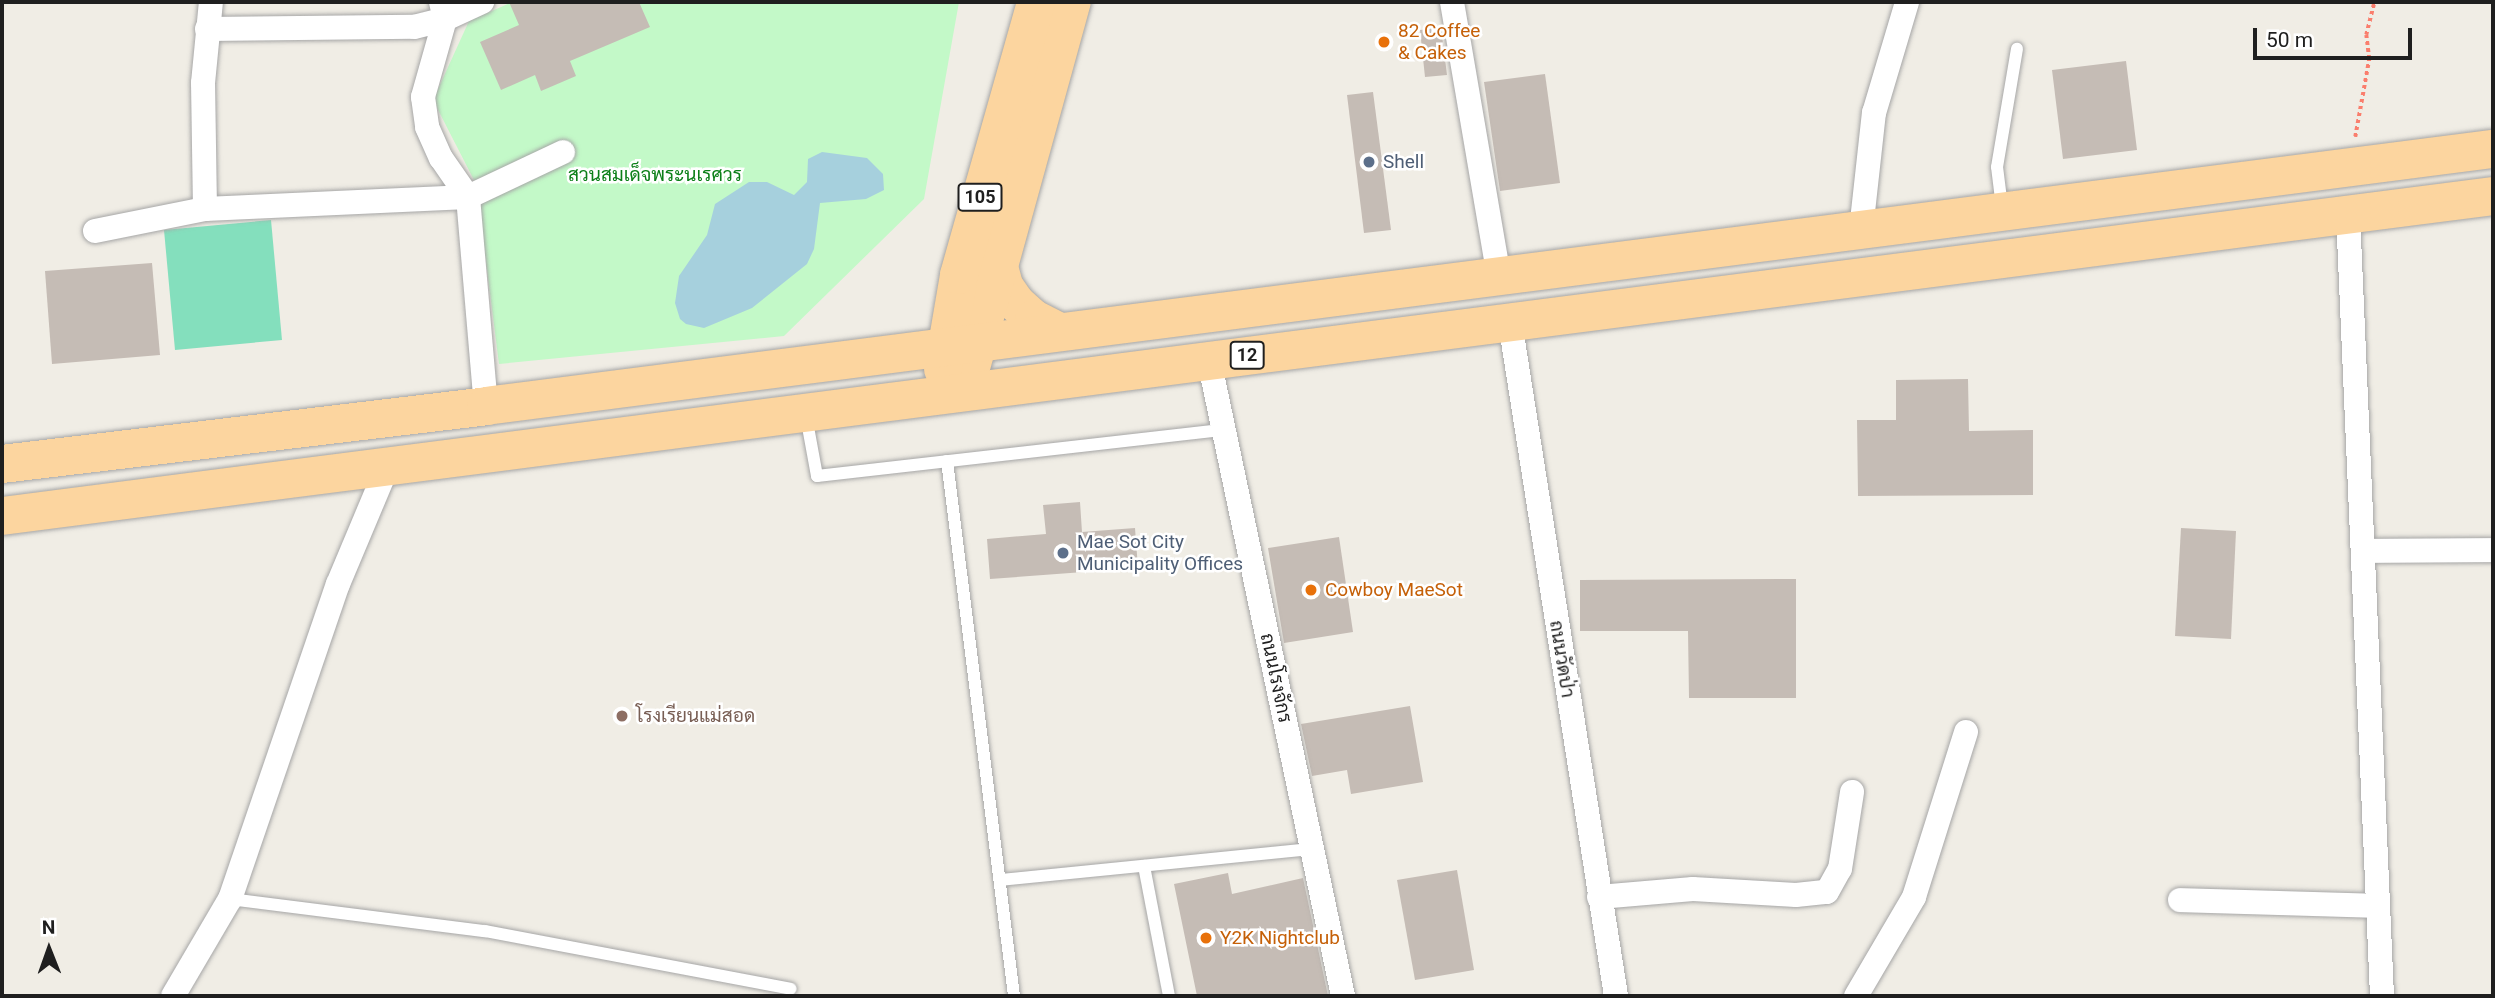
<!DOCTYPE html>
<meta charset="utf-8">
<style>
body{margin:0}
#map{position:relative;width:2495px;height:998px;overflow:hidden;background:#f0ede5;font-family:Roboto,Sarabun,sans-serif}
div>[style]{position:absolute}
.park>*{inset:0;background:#c3f9c8}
.pitch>*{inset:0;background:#84dfbd}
.water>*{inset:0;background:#a6d0dd}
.building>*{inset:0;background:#c5bcb5}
.path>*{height:3.5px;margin-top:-1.75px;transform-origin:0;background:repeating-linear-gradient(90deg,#fa7e6d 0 3.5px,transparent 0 7px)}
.roads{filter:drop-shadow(0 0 2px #a6a6a6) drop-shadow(0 0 2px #a6a6a6)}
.lane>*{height:12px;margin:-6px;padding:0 6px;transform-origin:6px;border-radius:6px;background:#fff}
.street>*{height:24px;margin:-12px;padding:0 12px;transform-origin:12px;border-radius:12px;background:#fff}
.primary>*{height:38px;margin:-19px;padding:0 19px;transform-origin:19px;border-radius:19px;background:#fcd59f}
.dots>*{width:19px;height:19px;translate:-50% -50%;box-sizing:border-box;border:4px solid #fff;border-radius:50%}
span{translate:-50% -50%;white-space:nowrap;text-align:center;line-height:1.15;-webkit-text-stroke:5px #fff;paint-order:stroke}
.shield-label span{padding:2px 5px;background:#fff;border:2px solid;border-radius:5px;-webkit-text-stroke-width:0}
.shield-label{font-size:18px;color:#1f1f1f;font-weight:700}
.food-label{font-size:19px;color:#c56008}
.left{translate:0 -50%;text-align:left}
.service-label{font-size:19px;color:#4e5e75}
.park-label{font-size:19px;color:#0c7f18}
.street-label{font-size:19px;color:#1f1f1f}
.education-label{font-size:19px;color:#785e54}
.frame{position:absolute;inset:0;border:4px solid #1f1f1f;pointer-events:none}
.north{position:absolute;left:14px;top:914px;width:70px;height:70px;-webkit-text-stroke:5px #fff;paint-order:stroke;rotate:359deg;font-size:19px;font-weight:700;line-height:28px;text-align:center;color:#1f1f1f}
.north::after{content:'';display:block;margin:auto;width:24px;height:32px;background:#1f1f1f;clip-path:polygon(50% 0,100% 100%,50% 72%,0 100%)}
.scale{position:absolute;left:2253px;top:28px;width:159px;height:32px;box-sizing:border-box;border:4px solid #1f1f1f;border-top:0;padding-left:9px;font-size:21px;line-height:24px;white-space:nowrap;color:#1f1f1f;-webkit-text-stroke:5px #fff;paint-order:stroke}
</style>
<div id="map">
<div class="park">
<i style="clip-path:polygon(512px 2px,959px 2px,924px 199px,784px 336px,499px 364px,476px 184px,433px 100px,469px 21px)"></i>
</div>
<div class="pitch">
<i style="clip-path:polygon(271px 220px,282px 340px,175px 350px,164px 230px)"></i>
</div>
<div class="water">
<i style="clip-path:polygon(822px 152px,867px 158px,883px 174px,884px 190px,866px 199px,820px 203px,814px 249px,807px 264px,752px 308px,704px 328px,686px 324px,680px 319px,675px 303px,679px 276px,707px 235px,715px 204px,749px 182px,767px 182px,794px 195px,807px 182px,808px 159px)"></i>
</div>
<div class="building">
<i style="clip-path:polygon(509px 2px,639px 2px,650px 27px,570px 61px,576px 76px,541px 91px,535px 75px,501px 90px,480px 42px,519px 25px)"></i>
<i style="clip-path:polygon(1441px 28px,1447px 75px,1425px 77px,1420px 30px)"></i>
<i style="clip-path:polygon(2126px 61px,2137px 150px,2063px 159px,2052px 70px)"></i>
<i style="clip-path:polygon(1545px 74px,1560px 183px,1500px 191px,1484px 82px)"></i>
<i style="clip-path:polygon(1373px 92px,1391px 230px,1364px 233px,1347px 95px)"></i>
<i style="clip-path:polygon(152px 263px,160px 355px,52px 364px,45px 271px)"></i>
<i style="clip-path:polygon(1968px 379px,1969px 431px,2033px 430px,2033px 495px,1858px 496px,1857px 420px,1896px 420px,1896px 380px)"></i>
<i style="clip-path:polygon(1080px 502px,1082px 532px,1135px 528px,1138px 568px,990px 579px,987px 539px,1046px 534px,1043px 505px)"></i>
<i style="clip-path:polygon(2181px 528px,2236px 531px,2231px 639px,2175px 636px)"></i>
<i style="clip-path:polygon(1339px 537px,1353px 632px,1284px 643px,1268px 548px)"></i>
<i style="clip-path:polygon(1796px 579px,1796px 698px,1689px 698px,1688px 631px,1580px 631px,1580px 580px)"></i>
<i style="clip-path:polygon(1410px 706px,1423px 782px,1351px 794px,1347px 770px,1312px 776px,1301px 724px)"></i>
<i style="clip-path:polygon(1457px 870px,1474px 970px,1415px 980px,1397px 880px)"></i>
<i style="clip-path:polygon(1228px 873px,1232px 894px,1303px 878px,1328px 996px,1197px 996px,1174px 884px)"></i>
</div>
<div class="path">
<i style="left:2355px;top:137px;width:79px;rotate:-79.8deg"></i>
<i style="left:2369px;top:59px;width:24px;rotate:-97deg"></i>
<i style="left:2366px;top:35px;width:34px;rotate:-76deg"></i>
</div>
<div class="roads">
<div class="lane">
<i style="left:2002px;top:207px;width:40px;rotate:-97.1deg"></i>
<i style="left:1997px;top:167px;width:120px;rotate:-80.4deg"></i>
<i style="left:806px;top:416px;width:61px;rotate:79.6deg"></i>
<i style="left:817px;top:476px;width:409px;rotate:-6.5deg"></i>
<i style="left:947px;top:461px;width:539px;rotate:82.86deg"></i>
<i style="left:1144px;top:866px;width:132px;rotate:79.1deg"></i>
<i style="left:1000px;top:880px;width:314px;rotate:-5.7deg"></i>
<i style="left:230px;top:899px;width:257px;rotate:7.2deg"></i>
<i style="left:485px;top:931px;width:311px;rotate:10.7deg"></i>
</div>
<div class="street">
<i style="left:441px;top:2px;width:17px;rotate:77deg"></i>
<i style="left:445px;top:19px;width:81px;rotate:105.8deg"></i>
<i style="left:423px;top:97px;width:30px;rotate:82deg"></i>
<i style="left:427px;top:127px;width:34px;rotate:66deg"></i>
<i style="left:441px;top:158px;width:47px;rotate:55.3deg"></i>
<i style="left:468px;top:197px;width:105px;rotate:-25.3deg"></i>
<i style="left:1452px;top:2px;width:278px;rotate:80.3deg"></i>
<i style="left:207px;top:29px;width:207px;rotate:-0.6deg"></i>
<i style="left:414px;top:27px;width:32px;rotate:-14deg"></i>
<i style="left:445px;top:19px;width:41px;rotate:-24.7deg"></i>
<i style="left:205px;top:209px;width:126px;rotate:-90.9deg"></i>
<i style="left:203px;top:83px;width:81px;rotate:-84.4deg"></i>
<i style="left:2348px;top:214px;width:783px;rotate:87.51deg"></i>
<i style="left:1861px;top:230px;width:118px;rotate:-83.7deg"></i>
<i style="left:1874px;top:113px;width:116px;rotate:-73.4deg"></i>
<i style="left:95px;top:231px;width:112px;rotate:-11.3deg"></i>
<i style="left:205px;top:209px;width:263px;rotate:-2.6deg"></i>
<i style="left:468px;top:197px;width:210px;rotate:85.1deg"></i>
<i style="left:1510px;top:322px;width:682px;rotate:81.06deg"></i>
<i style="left:1209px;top:360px;width:650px;rotate:78.1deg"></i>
<i style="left:2363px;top:551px;width:130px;rotate:-0.4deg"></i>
<i style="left:1599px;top:897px;width:94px;rotate:-4.9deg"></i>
<i style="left:1693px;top:889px;width:103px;rotate:3.3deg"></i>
<i style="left:1796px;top:895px;width:31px;rotate:-6deg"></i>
<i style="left:1827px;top:892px;width:26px;rotate:-61deg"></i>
<i style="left:1840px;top:869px;width:78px;rotate:-81.1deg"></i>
<i style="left:2180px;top:900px;width:198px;rotate:1.7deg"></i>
<i style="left:173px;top:996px;width:113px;rotate:-59.6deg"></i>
<i style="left:230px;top:899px;width:333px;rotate:-71.1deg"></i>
<i style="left:338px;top:584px;width:129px;rotate:-67.2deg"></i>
<i style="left:1856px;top:996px;width:115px;rotate:-59.6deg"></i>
<i style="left:1914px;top:897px;width:173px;rotate:-72.5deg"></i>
</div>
<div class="primary">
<i style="left:998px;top:263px;width:24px;rotate:75deg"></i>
<i style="left:1004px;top:286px;width:21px;rotate:55deg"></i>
<i style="left:1016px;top:303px;width:24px;rotate:42deg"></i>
<i style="left:1034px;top:319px;width:28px;rotate:27deg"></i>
<i style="left:972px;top:364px;width:376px;rotate:-74.6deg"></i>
<i style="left:943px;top:369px;width:95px;rotate:-80.3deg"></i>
<i style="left:959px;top:275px;width:284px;rotate:-74.2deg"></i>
<i style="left:2px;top:464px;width:487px;rotate:-6.8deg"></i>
<i style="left:486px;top:406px;width:2023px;rotate:-7.3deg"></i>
<i style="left:2px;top:516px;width:2511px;rotate:-7.32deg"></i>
</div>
</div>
<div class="dots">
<i style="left:1384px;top:42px;background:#e8710a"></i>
<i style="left:1369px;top:162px;background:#5c6f8a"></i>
<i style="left:1063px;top:553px;background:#5c6f8a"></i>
<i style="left:1311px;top:590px;background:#e8710a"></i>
<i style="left:622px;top:716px;background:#8d6e63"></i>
<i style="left:1206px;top:938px;background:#e8710a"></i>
</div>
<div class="shield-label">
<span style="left:980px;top:197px">105</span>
<span style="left:1247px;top:355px">12</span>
</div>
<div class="food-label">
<span class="left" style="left:1398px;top:42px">82 Coffee<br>&amp; Cakes</span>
<span class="left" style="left:1325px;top:590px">Cowboy MaeSot</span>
<span class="left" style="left:1220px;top:938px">Y2K Nightclub</span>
</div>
<div class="service-label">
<span class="left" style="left:1383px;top:162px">Shell</span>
<span class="left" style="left:1077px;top:553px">Mae Sot City<br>Municipality Offices</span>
</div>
<div class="park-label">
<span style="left:655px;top:175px">สวนสมเด็จพระนเรศวร</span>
</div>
<div class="street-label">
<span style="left:1562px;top:659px;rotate:81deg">ถนนวัดป่า</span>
<span style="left:1276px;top:678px;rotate:78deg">ถนนโรงจักร</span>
</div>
<div class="education-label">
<span class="left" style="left:636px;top:716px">โรงเรียนแม่สอด</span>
</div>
<div class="frame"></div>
<div class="north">N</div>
<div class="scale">50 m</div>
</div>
